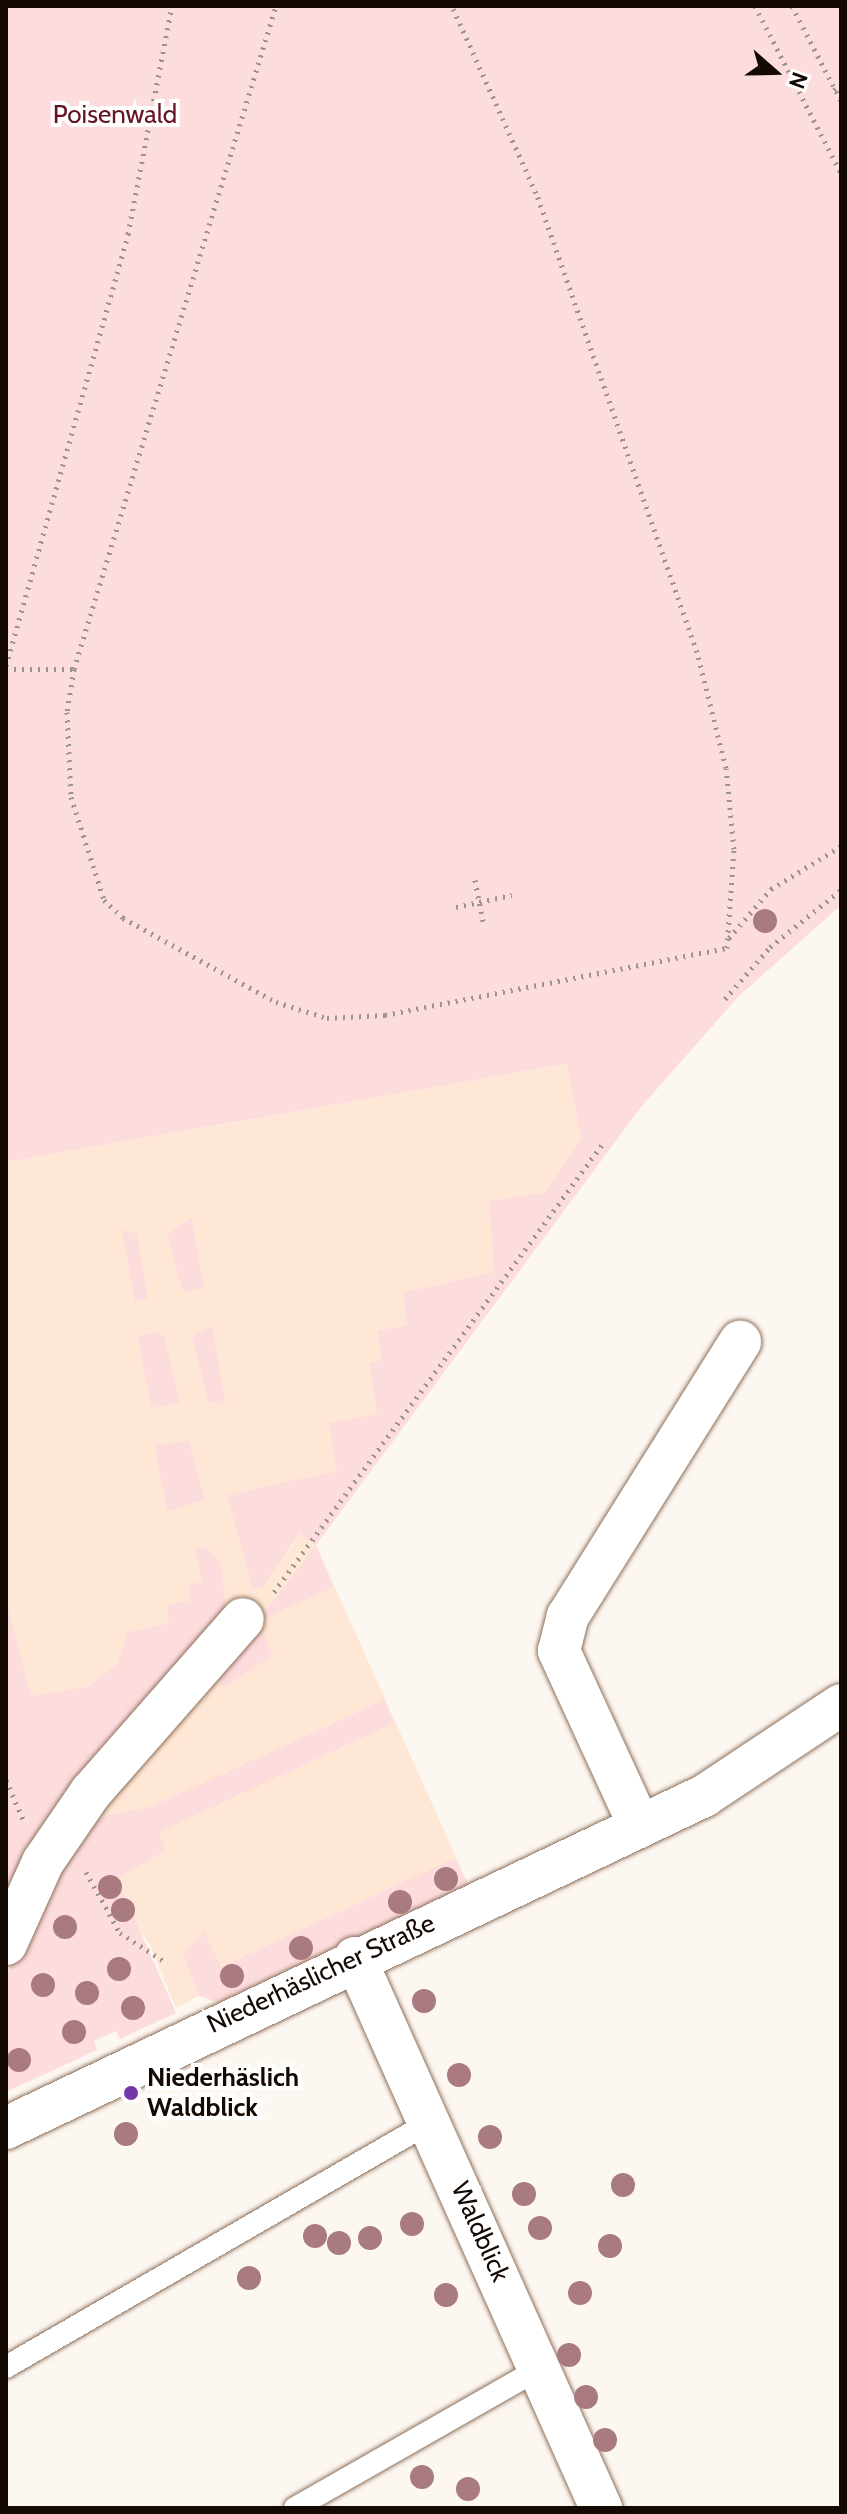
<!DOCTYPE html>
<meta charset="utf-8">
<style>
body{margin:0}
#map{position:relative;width:847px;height:2514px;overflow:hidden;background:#fdf7f1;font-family:Cabin,sans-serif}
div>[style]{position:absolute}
.built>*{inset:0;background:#ffe7d5}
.green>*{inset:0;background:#fddcde}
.path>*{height:5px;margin-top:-2.5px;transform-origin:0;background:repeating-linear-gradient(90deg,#9b938d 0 2px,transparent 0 8px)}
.roads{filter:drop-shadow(0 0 2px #8d7059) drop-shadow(0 0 2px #8d7059)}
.lane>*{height:22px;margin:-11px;padding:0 11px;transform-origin:11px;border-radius:11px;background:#fff}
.street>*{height:42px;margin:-21px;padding:0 21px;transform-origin:21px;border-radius:21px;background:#fff}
.trees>*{width:24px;height:24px;margin:-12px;border-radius:50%;background:#a97a80}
.dots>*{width:22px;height:22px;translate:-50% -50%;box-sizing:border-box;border:4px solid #fff;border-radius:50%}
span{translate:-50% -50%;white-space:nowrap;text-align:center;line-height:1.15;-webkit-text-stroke:8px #fff;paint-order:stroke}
.park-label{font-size:26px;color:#641324}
.street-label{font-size:26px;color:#150a03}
.poi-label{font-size:26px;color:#150a03;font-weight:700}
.left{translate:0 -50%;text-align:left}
.frame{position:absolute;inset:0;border:8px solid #150a03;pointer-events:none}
.north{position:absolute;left:735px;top:32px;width:80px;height:80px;-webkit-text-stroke:6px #fff;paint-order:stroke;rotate:110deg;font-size:22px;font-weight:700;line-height:32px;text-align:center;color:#150a03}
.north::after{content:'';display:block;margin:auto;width:28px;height:36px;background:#150a03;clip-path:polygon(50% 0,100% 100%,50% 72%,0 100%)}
</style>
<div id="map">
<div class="built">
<i style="clip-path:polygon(568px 1064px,581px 1138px,545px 1192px,489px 1201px,494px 1272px,402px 1294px,407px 1326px,382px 1361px,369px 1364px,378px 1415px,263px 1587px,300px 1534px,316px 1545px,469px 1886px,219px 2003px,198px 1996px,176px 2008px,150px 1945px,78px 1840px,102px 1817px,83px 1791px,110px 1716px,31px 1697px,6px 1599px,6px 1162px)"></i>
</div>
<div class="green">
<i style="clip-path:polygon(6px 6px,841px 6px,841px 905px,738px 997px,641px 1107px,316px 1545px,333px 1588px,258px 1621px,273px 1656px,224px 1687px,217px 1678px,258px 1621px,316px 1545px,299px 1534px,263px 1587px,253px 1590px,227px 1495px,337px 1471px,329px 1423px,377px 1414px,369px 1363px,382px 1360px,377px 1331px,407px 1325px,402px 1293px,494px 1272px,489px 1201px,545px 1192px,581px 1138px,567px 1064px,6px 1162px)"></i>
<i style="clip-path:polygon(192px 1218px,204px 1288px,183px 1292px,167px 1234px)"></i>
<i style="clip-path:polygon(122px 1230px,137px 1234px,148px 1299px,135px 1301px)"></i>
<i style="clip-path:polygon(212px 1326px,225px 1401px,217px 1404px,208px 1401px,192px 1336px)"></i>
<i style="clip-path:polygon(156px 1332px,164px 1336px,180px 1403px,151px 1408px,138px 1336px)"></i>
<i style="clip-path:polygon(189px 1441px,205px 1500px,167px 1511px,154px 1445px)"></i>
<i style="clip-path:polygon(206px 1548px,221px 1563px,226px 1609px,6px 1908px,6px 1599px,31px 1696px,87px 1687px,118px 1664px,127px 1632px,169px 1623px,167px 1604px,190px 1601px,189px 1585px,202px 1581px,195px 1549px)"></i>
<i style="clip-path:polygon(384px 1700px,394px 1723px,159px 1832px,166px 1851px,117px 1878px,176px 2013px,120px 2039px,116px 2031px,94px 2041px,97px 2050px,6px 2092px,6px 1976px,67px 1850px,102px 1817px,153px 1806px)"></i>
<i style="clip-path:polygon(455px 1858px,469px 1886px,219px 2003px,199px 1995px,183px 1954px,204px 1931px,221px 1967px)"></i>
</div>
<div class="path">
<i style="left:755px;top:6px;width:188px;rotate:62.8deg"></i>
<i style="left:792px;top:6px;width:107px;rotate:62.7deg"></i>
<i style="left:834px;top:90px;width:9px;rotate:-41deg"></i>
<i style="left:6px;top:666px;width:449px;rotate:-74.2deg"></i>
<i style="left:128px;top:234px;width:232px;rotate:-79.1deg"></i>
<i style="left:6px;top:669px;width:68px"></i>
<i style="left:74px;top:669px;width:693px;rotate:-73.06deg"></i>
<i style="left:74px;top:669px;width:44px;rotate:99.2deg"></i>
<i style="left:67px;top:712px;width:85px;rotate:87.3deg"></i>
<i style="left:71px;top:797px;width:108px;rotate:72.2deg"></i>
<i style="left:104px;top:900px;width:26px;rotate:43deg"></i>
<i style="left:123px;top:918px;width:175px;rotate:28.8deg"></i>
<i style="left:276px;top:1002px;width:53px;rotate:17.4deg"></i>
<i style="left:327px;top:1018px;width:58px;rotate:-3deg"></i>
<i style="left:385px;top:1015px;width:349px;rotate:-11.1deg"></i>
<i style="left:727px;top:948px;width:99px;rotate:-86deg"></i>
<i style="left:734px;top:849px;width:81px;rotate:-95.6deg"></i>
<i style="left:726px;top:768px;width:120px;rotate:-104deg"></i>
<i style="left:697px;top:652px;width:486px;rotate:-109.3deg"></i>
<i style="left:536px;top:193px;width:205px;rotate:-114.2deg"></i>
<i style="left:475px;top:880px;width:47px;rotate:78.9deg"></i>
<i style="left:456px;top:907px;width:57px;rotate:-12.1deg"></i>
<i style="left:729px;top:938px;width:65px;rotate:-49.4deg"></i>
<i style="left:771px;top:889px;width:82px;rotate:-31.6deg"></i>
<i style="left:725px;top:999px;width:69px;rotate:-49.1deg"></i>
<i style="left:770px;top:947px;width:91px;rotate:-38.8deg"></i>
<i style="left:274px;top:1592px;width:558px;rotate:-53.75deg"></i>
<i style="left:6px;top:1780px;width:43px;rotate:66.4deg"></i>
<i style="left:86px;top:1872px;width:70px;rotate:60.9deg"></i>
<i style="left:120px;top:1933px;width:56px;rotate:32.6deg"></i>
</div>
<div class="roads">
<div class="lane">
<i style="left:6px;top:2367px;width:491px;rotate:-30deg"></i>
<i style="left:295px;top:2508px;width:281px;rotate:-29.7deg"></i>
</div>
<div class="street">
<i style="left:639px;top:1825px;width:192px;rotate:-114.7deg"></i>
<i style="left:559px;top:1651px;width:36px;rotate:-76deg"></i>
<i style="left:568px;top:1616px;width:324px;rotate:-57.9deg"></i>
<i style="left:6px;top:1944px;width:90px;rotate:-65.7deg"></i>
<i style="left:43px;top:1862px;width:85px;rotate:-55.6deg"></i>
<i style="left:91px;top:1792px;width:230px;rotate:-48.7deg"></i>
<i style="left:355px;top:1958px;width:603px;rotate:65.9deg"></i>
<i style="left:6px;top:2128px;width:773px;rotate:-25.44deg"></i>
<i style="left:704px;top:1796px;width:164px;rotate:-33.6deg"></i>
</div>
</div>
<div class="trees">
<i style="left:765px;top:921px"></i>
<i style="left:446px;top:1879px"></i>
<i style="left:110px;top:1887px"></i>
<i style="left:400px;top:1902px"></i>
<i style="left:123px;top:1910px"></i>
<i style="left:65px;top:1927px"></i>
<i style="left:301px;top:1948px"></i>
<i style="left:119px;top:1969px"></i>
<i style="left:232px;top:1976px"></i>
<i style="left:43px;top:1985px"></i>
<i style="left:87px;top:1993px"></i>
<i style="left:424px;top:2001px"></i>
<i style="left:133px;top:2008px"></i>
<i style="left:74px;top:2032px"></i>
<i style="left:19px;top:2060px"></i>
<i style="left:459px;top:2075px"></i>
<i style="left:126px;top:2134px"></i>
<i style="left:490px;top:2137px"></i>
<i style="left:623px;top:2185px"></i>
<i style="left:524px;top:2194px"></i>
<i style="left:412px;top:2224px"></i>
<i style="left:540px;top:2228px"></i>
<i style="left:315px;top:2236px"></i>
<i style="left:370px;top:2238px"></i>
<i style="left:339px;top:2243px"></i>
<i style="left:610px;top:2246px"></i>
<i style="left:249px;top:2278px"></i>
<i style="left:580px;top:2293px"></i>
<i style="left:446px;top:2295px"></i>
<i style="left:569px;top:2355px"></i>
<i style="left:586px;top:2397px"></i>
<i style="left:605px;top:2440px"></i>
<i style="left:422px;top:2477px"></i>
<i style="left:468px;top:2489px"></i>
</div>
<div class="dots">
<i style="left:131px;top:2093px;background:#7336ab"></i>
</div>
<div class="park-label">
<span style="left:115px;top:115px">Poisenwald</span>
</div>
<div class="street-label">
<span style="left:321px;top:1974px;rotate:-25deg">Niederhäslicher Straße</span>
<span style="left:480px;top:2232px;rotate:66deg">Waldblick</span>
</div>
<div class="poi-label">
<span class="left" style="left:147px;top:2093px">Niederhäslich<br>Waldblick</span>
</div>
<div class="frame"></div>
<div class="north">N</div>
</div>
